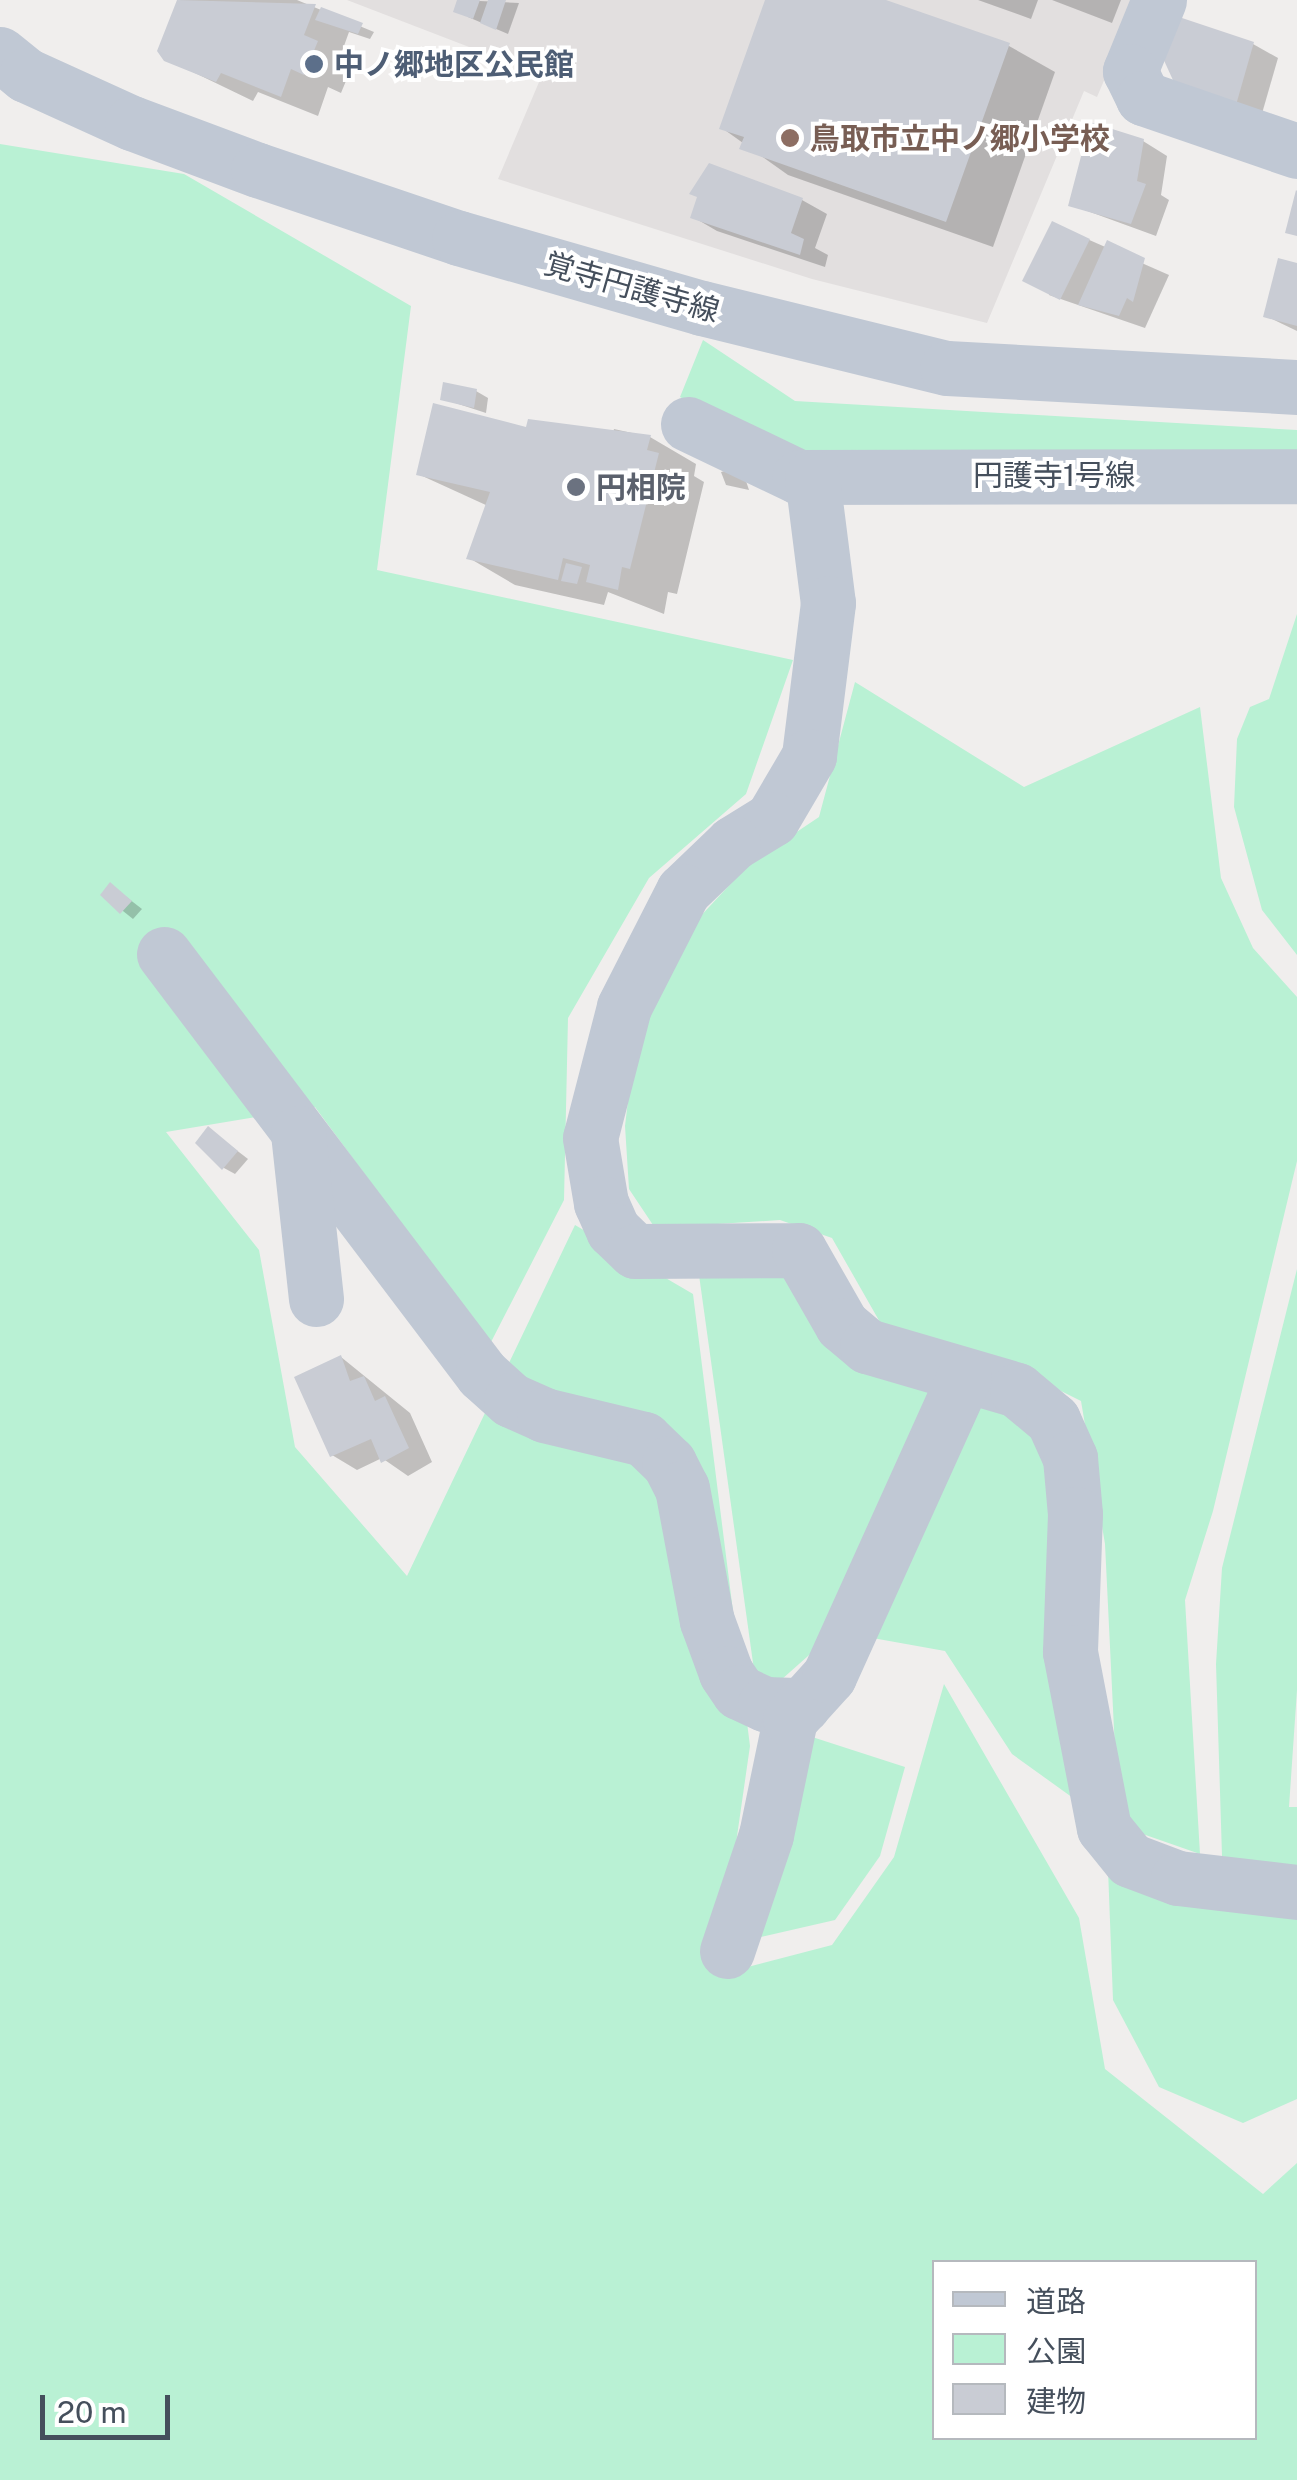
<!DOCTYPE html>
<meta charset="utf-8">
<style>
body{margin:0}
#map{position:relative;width:1297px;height:2480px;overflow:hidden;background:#f0eeed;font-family:"Public Sans","Noto Sans JP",sans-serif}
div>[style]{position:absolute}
.education>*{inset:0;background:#e2dfdf}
.green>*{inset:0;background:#b9f1d4}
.shadow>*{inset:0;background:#0003}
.building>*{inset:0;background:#c9ccd4}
.minor>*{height:55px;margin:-27.5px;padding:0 27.5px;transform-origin:27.5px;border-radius:27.5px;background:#c0c8d4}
.dots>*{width:28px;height:28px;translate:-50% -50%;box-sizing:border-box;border:5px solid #fff;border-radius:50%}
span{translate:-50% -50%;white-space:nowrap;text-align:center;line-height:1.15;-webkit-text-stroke:8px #fff;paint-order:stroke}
.service-label{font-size:30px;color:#4e5e75;font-weight:700}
.left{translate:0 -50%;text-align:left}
.education-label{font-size:30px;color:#785e54;font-weight:700}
.street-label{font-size:30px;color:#454f5c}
.worship-label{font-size:30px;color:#5b616d;font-weight:700}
.legend{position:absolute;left:932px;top:2260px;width:325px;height:180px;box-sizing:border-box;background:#fff;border:2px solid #b5b9be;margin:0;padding:12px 18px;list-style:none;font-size:30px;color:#454f5c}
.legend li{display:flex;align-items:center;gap:20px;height:50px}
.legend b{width:50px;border:2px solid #b5b9be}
.scale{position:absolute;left:40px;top:2395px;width:130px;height:45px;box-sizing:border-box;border:5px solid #454f5c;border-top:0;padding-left:12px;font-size:30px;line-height:35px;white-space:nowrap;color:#454f5c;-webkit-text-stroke:8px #fff;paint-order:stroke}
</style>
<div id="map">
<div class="education">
<i style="clip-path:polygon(347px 0,1138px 0,1097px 97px,1084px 91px,987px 323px,812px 279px,498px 179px,542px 75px)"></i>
</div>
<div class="green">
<i style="clip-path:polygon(evenodd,0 144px,184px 174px,411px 306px,377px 570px,793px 660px,746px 794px,649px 878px,568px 1018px,564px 1200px,490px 1344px,315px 1107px,166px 1132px,259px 1250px,295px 1447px,407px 1576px,575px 1225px,693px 1294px,750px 1746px,717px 1975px,832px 1945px,894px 1857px,944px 1684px,1079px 1918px,1105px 2069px,1263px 2194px,1297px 2163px,1297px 2480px,0 2480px,0 144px,934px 2262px,1254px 2262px,1254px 2438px,934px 2438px,934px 2262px)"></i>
<i style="clip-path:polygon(703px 340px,795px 401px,1297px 430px,1297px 458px,779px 450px,680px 397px)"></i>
<i style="clip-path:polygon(1297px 614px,1297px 955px,1262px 910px,1234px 807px,1237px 739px,1250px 707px,1269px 699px)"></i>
<i style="clip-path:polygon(855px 682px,1024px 787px,1200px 707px,1221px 878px,1253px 948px,1297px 997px,1297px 1161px,1213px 1511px,1185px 1600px,1200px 1854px,1137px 1832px,1117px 1791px,1105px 1544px,1081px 1401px,997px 1359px,881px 1324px,832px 1238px,780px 1220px,655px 1228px,629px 1189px,625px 1126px,635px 1042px,670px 949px,749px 864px,819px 817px)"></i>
<i style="clip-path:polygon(795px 1266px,935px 1390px,817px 1648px,772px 1688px,754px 1670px,699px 1275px)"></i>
<i style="clip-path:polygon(1297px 1269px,1297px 1690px,1289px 1807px,1297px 1807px,1297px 1877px,1222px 1856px,1216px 1664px,1222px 1568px)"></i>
<i style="clip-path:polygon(966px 1402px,1016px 1416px,1057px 1465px,1080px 1803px,1012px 1754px,945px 1651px,867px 1637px)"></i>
<i style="clip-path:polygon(806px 1735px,905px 1767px,880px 1856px,835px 1920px,743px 1941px)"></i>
<i style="clip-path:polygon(1108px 1869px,1297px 1901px,1297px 2099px,1243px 2123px,1159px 2087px,1113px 2000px)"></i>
</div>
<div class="shadow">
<i style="clip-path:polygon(180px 0,297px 0,374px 32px,370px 39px,349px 32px,340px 57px,353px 64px,341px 93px,328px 87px,318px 116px,258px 92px,253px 101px,166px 59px,160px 51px)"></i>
<i style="clip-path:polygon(460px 0,519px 3px,508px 34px,468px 17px)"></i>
<i style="clip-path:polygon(768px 0,878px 0,1009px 46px,1055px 72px,993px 247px,788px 175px,722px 128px)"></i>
<i style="clip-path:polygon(978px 0,1038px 0,1031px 19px)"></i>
<i style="clip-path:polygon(1052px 0,1121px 0,1112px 23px)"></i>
<i style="clip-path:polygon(1253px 44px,1278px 58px,1261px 117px,1204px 102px)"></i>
<i style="clip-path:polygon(1143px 141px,1167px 156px,1161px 195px,1169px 200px,1156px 236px,1071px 205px)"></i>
<i style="clip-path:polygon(700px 197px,802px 200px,827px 214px,815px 248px,828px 255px,825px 267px,717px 231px,693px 217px)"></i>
<i style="clip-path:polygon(1053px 224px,1169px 275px,1145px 328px,1049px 295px)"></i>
<i style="clip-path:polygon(1297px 265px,1297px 331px,1266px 316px)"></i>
<i style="clip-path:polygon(476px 391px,488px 398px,486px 413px,443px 399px)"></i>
<i style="clip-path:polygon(614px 429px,650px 437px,696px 464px,694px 476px,704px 482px,677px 594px,668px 592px,664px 614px,608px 592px,604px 605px,515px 585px,469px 558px,488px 506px,418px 474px,527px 430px,612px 437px)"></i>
<i style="clip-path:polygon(733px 469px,744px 475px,749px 490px,726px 485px,721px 472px)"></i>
<i style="clip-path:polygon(111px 885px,142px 909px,133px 919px,103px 895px)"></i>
<i style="clip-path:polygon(209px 1129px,248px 1159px,235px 1174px,224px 1168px)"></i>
<i style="clip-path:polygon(341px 1357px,410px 1413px,432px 1462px,408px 1476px,382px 1458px,357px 1470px,332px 1455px)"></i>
</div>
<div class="building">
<i style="clip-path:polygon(177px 0,316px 4px,304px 35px,318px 41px,304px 75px,291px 69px,281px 97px,221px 73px,216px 82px,164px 61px,157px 51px)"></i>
<i style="clip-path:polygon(457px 0,480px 0,473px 19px,453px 12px)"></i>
<i style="clip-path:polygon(488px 0,506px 0,496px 30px,480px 23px)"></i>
<i style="clip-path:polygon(765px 0,886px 0,1010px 43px,946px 222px,739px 149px,744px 137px,719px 129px)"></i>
<i style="clip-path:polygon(321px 7px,363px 23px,358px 34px,315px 20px)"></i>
<i style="clip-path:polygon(1179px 17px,1254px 42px,1236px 105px,1177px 89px,1162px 56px)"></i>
<i style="clip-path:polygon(1090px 122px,1144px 139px,1137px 181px,1146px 184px,1131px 224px,1068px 206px)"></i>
<i style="clip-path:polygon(709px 163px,803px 198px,791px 233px,804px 239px,800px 255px,690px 218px,697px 197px,689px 194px)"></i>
<i style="clip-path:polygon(1296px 190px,1297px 191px,1297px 236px,1285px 233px)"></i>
<i style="clip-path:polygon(1052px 221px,1090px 239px,1060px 300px,1022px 281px)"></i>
<i style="clip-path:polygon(1107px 240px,1145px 258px,1133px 302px,1127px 298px,1119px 316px,1078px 305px)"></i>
<i style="clip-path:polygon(1278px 258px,1297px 263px,1297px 326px,1263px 317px)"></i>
<i style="clip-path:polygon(443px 382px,477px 389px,474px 408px,440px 400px)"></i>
<i style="clip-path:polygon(433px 403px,526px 427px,528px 419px,651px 435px,647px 450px,659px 453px,630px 569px,622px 567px,618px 590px,586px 582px,590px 565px,563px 558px,558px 580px,466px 559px,490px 492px,416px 475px)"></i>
<i style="clip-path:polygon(566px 563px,582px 567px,577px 584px,561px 581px)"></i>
<i style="clip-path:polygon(110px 882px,132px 901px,120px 914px,100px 895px)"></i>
<i style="clip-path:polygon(208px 1126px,238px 1151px,222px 1170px,195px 1143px)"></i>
<i style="clip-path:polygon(341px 1355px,350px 1381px,364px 1376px,375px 1401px,385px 1396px,409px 1448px,381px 1463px,371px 1439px,330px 1457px,294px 1377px)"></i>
</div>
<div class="minor">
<i style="left:1159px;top:0;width:77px;rotate:112.2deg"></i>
<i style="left:1130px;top:71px;width:30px;rotate:64deg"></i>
<i style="left:1143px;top:98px;width:163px;rotate:19deg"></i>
<i style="left:0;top:54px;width:33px;rotate:39deg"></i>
<i style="left:26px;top:75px;width:116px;rotate:24.4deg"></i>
<i style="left:132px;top:123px;width:134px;rotate:20.5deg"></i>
<i style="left:258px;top:170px;width:212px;rotate:18.7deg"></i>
<i style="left:459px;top:238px;width:253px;rotate:16.1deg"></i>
<i style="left:702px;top:308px;width:252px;rotate:13.8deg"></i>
<i style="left:947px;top:368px;width:351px;rotate:3.1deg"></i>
<i style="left:688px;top:424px;width:123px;rotate:25.5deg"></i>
<i style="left:799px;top:477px;width:498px;rotate:-0.1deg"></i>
<i style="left:812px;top:477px;width:127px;rotate:82.8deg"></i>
<i style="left:828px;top:603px;width:154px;rotate:97.1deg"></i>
<i style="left:809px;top:756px;width:73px;rotate:120.4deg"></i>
<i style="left:772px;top:819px;width:46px;rotate:148.4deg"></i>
<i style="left:733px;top:843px;width:69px;rotate:136.2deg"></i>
<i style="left:683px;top:891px;width:130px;rotate:117deg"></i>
<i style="left:624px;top:1007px;width:135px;rotate:104.5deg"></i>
<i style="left:590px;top:1138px;width:66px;rotate:80.4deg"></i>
<i style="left:601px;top:1203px;width:30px;rotate:66deg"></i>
<i style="left:613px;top:1230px;width:30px;rotate:44deg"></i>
<i style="left:635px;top:1251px;width:164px;rotate:-0.3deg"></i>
<i style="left:799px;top:1250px;width:86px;rotate:60.2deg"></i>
<i style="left:842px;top:1325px;width:33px;rotate:40deg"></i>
<i style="left:867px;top:1346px;width:156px;rotate:16.3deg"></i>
<i style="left:1017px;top:1390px;width:47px;rotate:39.8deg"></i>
<i style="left:1053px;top:1420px;width:42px;rotate:65.9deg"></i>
<i style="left:1070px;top:1458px;width:56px;rotate:84.9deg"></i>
<i style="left:1075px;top:1514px;width:138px;rotate:92.1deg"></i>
<i style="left:1070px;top:1652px;width:179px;rotate:79.1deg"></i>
<i style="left:1104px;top:1828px;width:41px;rotate:50.9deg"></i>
<i style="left:1130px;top:1860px;width:51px;rotate:20.6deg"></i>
<i style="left:1178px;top:1878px;width:120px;rotate:6.7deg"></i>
<i style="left:164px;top:954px;width:527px;rotate:52.87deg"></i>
<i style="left:482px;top:1374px;width:39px;rotate:42deg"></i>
<i style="left:511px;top:1400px;width:36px;rotate:24deg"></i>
<i style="left:544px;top:1415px;width:103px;rotate:13.5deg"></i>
<i style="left:644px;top:1439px;width:35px;rotate:44deg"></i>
<i style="left:669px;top:1463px;width:28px;rotate:63deg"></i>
<i style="left:682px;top:1488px;width:135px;rotate:79.4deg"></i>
<i style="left:707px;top:1621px;width:55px;rotate:69.9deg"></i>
<i style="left:726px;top:1673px;width:23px;rotate:56deg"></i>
<i style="left:739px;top:1692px;width:29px;rotate:25deg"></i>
<i style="left:765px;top:1704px;width:38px;rotate:2deg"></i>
<i style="left:298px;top:1133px;width:167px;rotate:83.8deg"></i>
<i style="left:727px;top:1951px;width:122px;rotate:-71.4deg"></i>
<i style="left:766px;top:1835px;width:118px;rotate:-78.3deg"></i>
<i style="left:790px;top:1719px;width:58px;rotate:-47.8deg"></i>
<i style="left:829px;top:1676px;width:328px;rotate:-65.7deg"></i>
</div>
<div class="dots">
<i style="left:314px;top:64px;background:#5c6f8a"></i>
<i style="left:790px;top:138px;background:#8d6e63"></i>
<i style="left:576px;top:487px;background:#6b7280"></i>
</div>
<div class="service-label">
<span class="left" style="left:334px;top:64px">中ノ郷地区公民館</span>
</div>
<div class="education-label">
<span class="left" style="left:810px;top:138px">鳥取市立中ノ郷小学校</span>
</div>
<div class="street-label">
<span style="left:632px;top:287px;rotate:16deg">覚寺円護寺線</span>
<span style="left:1054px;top:475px">円護寺1号線</span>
</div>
<div class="worship-label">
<span class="left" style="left:596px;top:487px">円相院</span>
</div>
<ul class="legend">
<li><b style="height:12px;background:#c0c8d4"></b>道路</li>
<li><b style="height:28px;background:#b9f1d4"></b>公園</li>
<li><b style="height:28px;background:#c9ccd4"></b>建物</li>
</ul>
<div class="scale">20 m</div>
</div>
